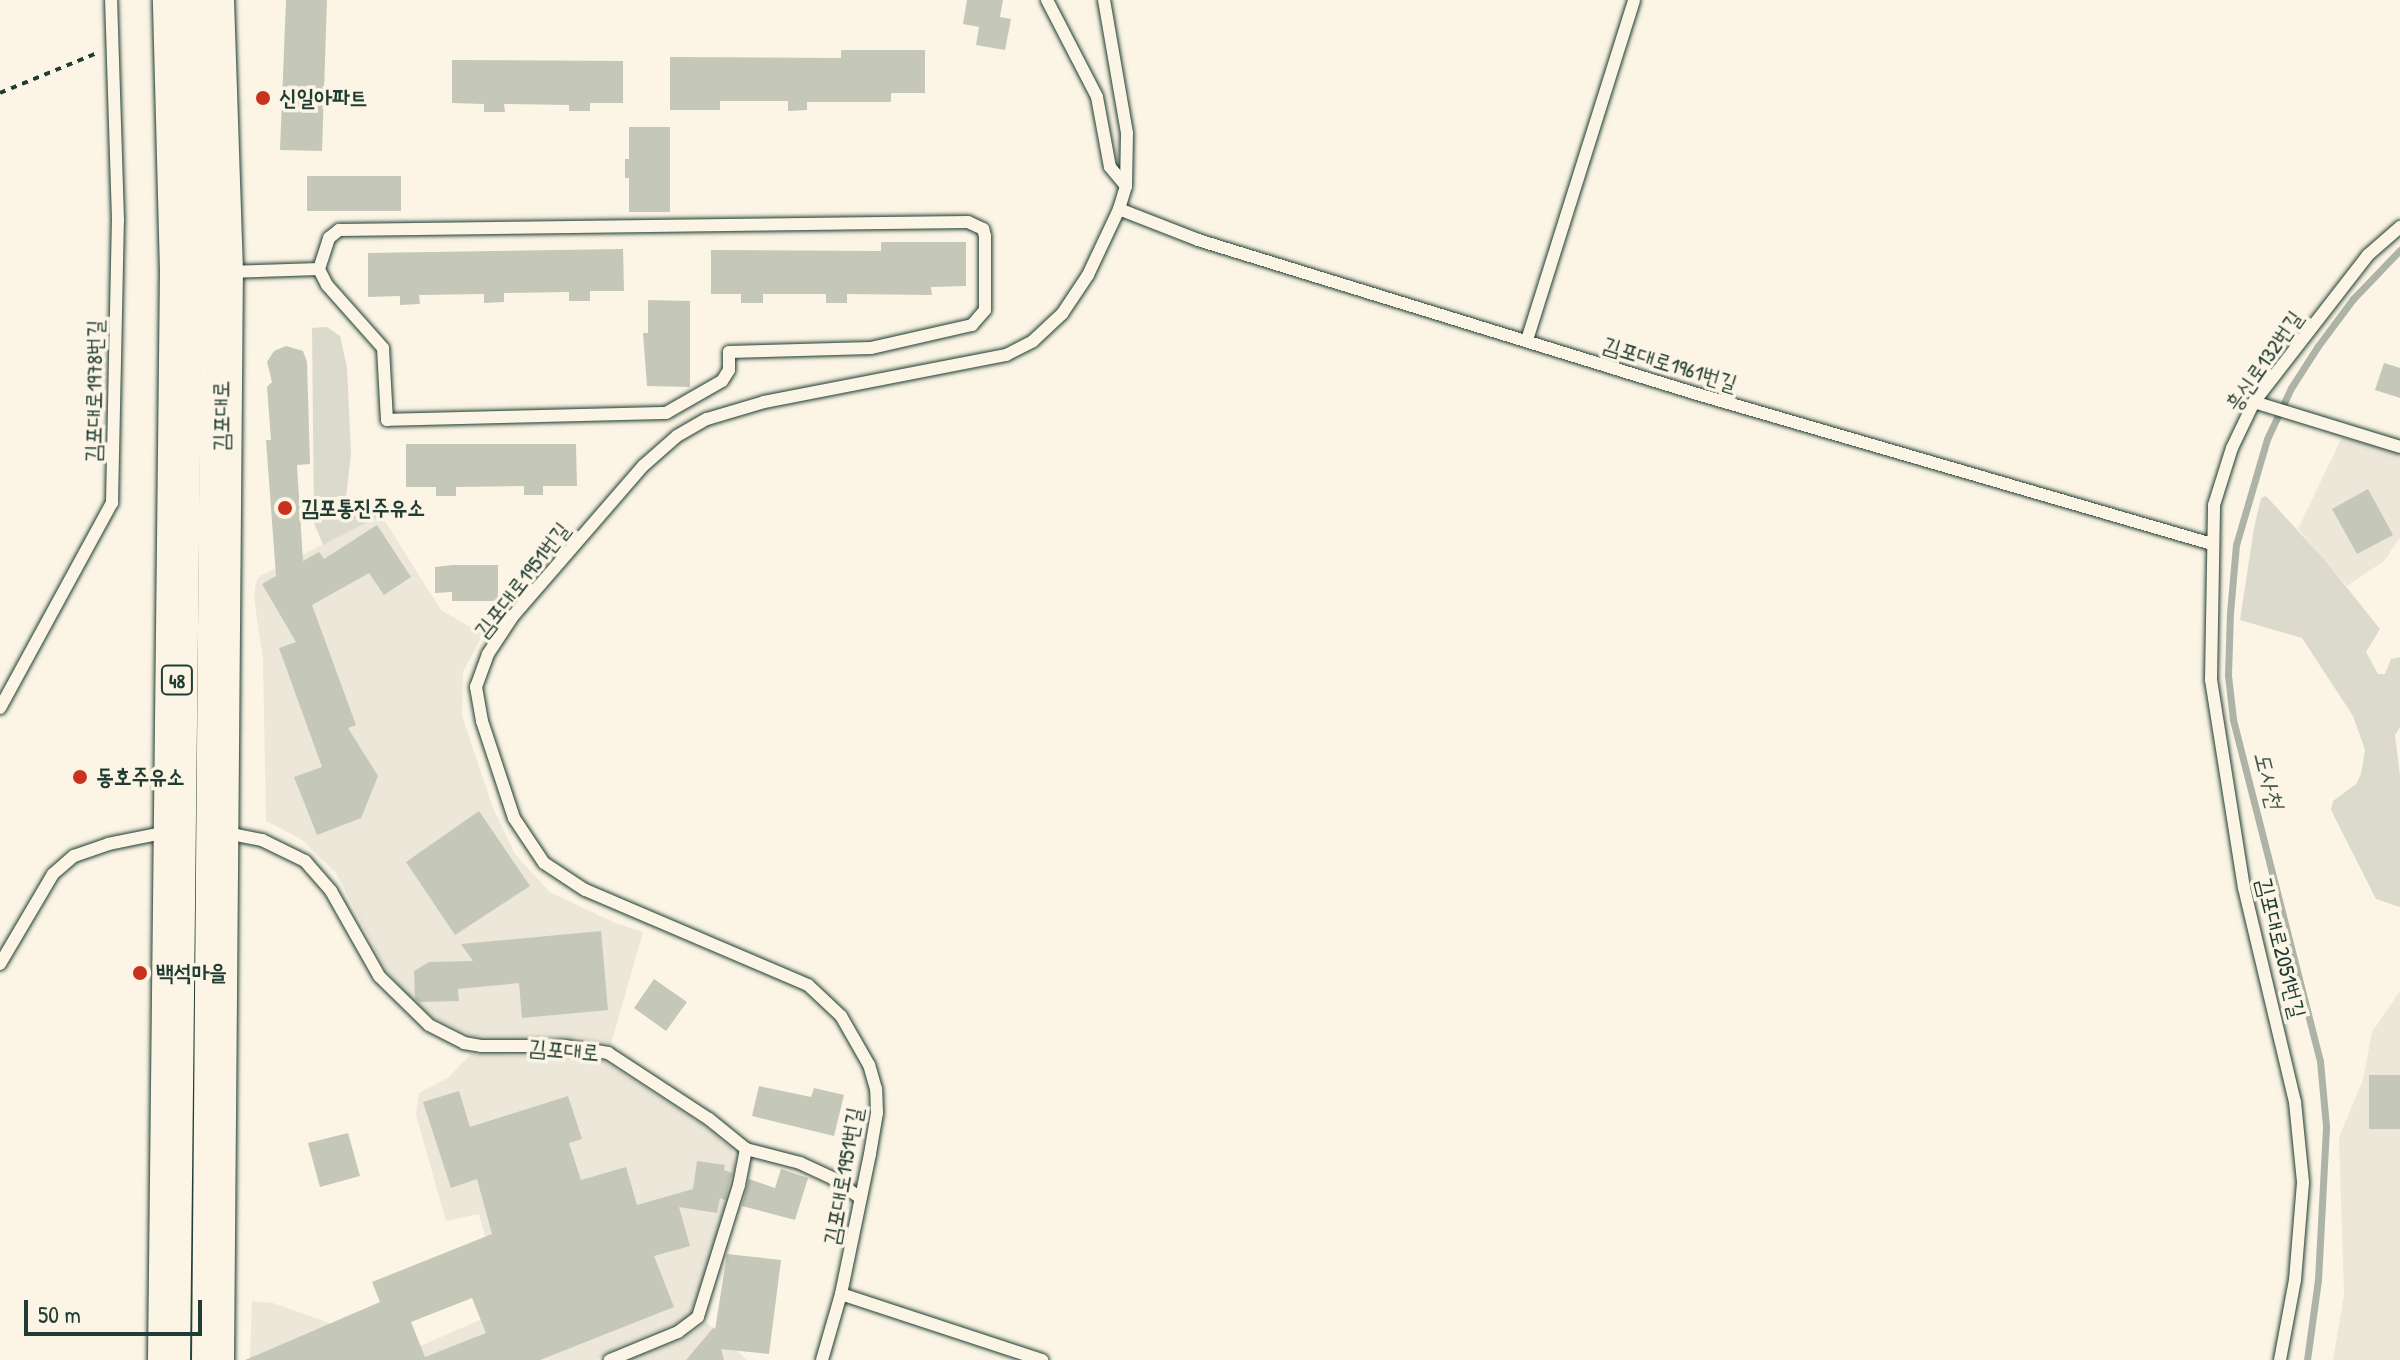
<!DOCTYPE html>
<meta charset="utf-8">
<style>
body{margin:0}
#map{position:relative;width:2400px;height:1360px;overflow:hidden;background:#fcf5e5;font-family:"Patrick Hand","Poor Story",sans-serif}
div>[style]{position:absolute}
.built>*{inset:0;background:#ece7d8}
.green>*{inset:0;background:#dcdacc}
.stream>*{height:7px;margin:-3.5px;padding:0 3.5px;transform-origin:3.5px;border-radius:3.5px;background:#aeb3a7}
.building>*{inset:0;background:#c5c7b9}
.path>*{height:4px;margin-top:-2px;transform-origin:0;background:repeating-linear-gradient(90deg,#1f3d34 0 6px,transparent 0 12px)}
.roads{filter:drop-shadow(0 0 2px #1f3d34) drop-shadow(0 0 2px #1f3d34)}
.lane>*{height:12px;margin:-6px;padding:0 6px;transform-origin:6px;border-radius:6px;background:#fcf5e5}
.primary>*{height:42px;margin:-21px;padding:0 21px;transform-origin:21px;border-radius:21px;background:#fcf5e5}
.dots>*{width:22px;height:22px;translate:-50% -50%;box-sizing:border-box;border:4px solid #fcf5e5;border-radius:50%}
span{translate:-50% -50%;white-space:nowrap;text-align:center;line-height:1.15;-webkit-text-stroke:7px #fcf5e5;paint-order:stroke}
.shield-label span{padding:2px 6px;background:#fcf5e5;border:2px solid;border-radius:6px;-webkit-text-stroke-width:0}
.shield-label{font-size:20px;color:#1f3d34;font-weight:700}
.poi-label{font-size:22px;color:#1f3d34;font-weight:700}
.left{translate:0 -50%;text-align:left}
.street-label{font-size:22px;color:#1f3d34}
.water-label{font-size:24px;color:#435a51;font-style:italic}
.scale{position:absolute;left:24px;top:1300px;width:178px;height:36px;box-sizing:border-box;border:4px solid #1f3d34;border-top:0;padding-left:10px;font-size:24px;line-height:28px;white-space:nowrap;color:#1f3d34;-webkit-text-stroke:6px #fcf5e5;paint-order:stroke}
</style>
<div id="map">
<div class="built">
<i style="clip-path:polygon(2342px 437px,2400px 453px,2400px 538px,2384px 561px,2347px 586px,2298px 529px)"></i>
<i style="clip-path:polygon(381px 515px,441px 610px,483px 634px,463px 672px,462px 716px,493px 808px,515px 854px,550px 892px,613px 922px,643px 932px,611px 1044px,576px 1037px,474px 1036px,430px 1016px,413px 1003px,386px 970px,336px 873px,301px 839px,266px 821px,263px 660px,254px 598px,256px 582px,260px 576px)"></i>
<i style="clip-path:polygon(2400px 991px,2400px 1360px,2333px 1360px,2344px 1295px,2339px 1137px,2363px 1080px,2372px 1032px)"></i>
<i style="clip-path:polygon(471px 1054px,600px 1059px,703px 1125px,732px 1149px,736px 1172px,697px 1302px,686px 1319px,619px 1346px,596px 1360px,388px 1360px,505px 1309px,479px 1214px,446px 1221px,416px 1115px,419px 1093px,448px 1078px)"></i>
<i style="clip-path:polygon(252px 1301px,273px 1303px,338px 1326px,250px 1360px)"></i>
<i style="clip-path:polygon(706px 1322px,747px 1360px,626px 1360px,680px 1341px)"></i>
</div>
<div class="green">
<i style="clip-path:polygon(327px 327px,340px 336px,347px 367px,351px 454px,346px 497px,366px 497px,381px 515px,323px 545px,314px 523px,312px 328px)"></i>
<i style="clip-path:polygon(2266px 496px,2324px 559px,2380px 629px,2366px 652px,2378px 674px,2385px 674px,2391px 659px,2400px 657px,2400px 727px,2395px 735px,2400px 775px,2400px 907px,2376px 899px,2331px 810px,2333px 801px,2356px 784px,2361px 774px,2365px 750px,2353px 716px,2302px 638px,2240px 620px,2254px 528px,2261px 498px)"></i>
</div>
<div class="stream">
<i style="left:2307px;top:1360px;width:81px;rotate:-82.2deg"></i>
<i style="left:2318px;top:1280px;width:154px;rotate:-87deg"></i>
<i style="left:2326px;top:1126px;width:65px;rotate:-95.3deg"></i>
<i style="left:2320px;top:1061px;width:353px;rotate:-104.3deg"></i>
<i style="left:2233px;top:719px;width:44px;rotate:-96.5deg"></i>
<i style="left:2228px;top:675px;width:62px;rotate:-88.2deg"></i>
<i style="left:2230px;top:613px;width:68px;rotate:-85deg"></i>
<i style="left:2236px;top:545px;width:110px;rotate:-73.7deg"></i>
<i style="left:2267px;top:439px;width:56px;rotate:-64.8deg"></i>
<i style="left:2291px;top:388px;width:50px;rotate:-57.3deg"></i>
<i style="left:2318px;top:346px;width:59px;rotate:-53.3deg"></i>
<i style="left:2353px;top:299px;width:68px;rotate:-46.2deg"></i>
</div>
<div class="building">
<i style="clip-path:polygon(286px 0,327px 0,322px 151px,280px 150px)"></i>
<i style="clip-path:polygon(967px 0,1003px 0,1000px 17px,1011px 19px,1005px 50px,976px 45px,979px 27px,963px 24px)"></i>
<i style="clip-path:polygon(841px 50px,925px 50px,925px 93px,891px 93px,891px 102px,807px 102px,807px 110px,788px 111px,788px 101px,720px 101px,720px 110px,670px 110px,670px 57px,841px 58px)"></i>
<i style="clip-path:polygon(452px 60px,623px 61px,623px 103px,590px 103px,590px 111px,569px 111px,569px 105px,504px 104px,505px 112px,484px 112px,484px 104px,452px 103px)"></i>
<i style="clip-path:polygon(629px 127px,670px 127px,670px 212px,629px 212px,629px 178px,625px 178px,625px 159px,629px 159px)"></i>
<i style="clip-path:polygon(307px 176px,401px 176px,401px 211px,307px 211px)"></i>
<i style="clip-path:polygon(881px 242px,966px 242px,966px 286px,931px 287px,932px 295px,847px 294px,847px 303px,826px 303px,826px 294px,763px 294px,763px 303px,741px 303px,741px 294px,711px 294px,711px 250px,881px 251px)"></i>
<i style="clip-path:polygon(623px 249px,624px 291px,590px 291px,590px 301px,569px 301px,569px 292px,504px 293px,504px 302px,484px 303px,484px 294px,419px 295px,420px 304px,400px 305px,400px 296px,368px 297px,368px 253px)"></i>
<i style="clip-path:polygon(648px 300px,690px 301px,690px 387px,647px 386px,643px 333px,648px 333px)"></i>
<i style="clip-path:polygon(286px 346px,303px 351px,307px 362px,310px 464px,297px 465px,303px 561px,319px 552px,324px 559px,377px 525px,411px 577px,384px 595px,369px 573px,312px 605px,356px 725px,348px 728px,378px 776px,361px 818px,317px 835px,294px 777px,322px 767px,279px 648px,296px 642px,262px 584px,276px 576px,266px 440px,271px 440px,267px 387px,272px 382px,267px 362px,274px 351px)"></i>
<i style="clip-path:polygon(2384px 363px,2400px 368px,2400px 398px,2375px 390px)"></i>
<i style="clip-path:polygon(406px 444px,576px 444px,577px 486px,543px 486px,543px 495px,524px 495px,524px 486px,456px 487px,456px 496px,436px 496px,436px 487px,406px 487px)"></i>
<i style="clip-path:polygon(2368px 489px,2393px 535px,2357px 554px,2332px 509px)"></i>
<i style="clip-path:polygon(452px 565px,498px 565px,498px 601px,452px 601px,452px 592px,435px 593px,435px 567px)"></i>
<i style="clip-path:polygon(479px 811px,530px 886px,455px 935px,406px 862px)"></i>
<i style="clip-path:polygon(601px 931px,608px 1010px,522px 1018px,519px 983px,458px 989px,459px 1001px,419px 1002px,415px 998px,414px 971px,429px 962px,473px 961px,461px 944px)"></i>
<i style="clip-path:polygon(654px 979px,687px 1002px,666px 1031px,634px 1008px)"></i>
<i style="clip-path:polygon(2369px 1075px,2400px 1075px,2400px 1129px,2369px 1129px)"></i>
<i style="clip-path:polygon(759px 1086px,811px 1097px,814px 1088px,844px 1095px,834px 1136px,752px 1116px)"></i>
<i style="clip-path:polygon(evenodd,459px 1091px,470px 1127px,568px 1096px,582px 1139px,569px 1143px,581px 1180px,626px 1167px,637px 1205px,693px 1189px,697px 1161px,725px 1165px,724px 1170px,732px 1173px,725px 1200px,720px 1198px,717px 1213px,679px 1207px,690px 1246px,654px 1256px,674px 1307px,540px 1360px,245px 1360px,380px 1302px,372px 1282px,492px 1234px,477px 1179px,451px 1188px,423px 1102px,459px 1091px,472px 1298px,486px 1333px,425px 1357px,411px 1322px,472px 1298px)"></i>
<i style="clip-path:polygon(348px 1133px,360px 1176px,320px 1187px,308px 1143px)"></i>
<i style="clip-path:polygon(781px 1169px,808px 1178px,795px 1220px,742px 1206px,749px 1179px,775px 1188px)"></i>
<i style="clip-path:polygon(727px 1254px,781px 1260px,769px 1354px,721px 1349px,724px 1360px,686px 1360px,714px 1327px,715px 1330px)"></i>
</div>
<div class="path">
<i style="left:0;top:93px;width:105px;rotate:-22.4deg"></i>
</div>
<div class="roads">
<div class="lane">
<i style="left:1047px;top:0;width:109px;rotate:62.7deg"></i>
<i style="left:1097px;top:97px;width:71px;rotate:79.5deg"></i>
<i style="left:1110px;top:167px;width:25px;rotate:50deg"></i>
<i style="left:1119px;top:209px;width:85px;rotate:21.4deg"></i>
<i style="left:1198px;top:240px;width:522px;rotate:17.15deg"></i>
<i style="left:1697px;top:394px;width:536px;rotate:16.24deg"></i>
<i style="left:228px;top:272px;width:91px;rotate:-1.9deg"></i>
<i style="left:319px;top:269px;width:33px;rotate:-72deg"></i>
<i style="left:329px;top:238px;width:13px;rotate:-39deg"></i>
<i style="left:339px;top:230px;width:629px;rotate:-0.73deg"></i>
<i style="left:968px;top:222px;width:17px;rotate:25deg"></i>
<i style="left:983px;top:229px;width:7px;rotate:74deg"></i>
<i style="left:985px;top:236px;width:74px;rotate:90deg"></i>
<i style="left:985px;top:310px;width:20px;rotate:131deg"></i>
<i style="left:972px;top:325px;width:104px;rotate:167.2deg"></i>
<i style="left:871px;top:348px;width:142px;rotate:178.4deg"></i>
<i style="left:729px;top:352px;width:18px;rotate:90deg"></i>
<i style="left:729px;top:370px;width:13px;rotate:122deg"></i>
<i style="left:722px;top:381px;width:64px;rotate:150.3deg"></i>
<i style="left:666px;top:413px;width:279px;rotate:178.6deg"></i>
<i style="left:387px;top:420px;width:72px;rotate:-93.2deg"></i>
<i style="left:383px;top:348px;width:84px;rotate:-131.6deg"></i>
<i style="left:327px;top:285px;width:18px;rotate:-117deg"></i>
<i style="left:1527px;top:340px;width:356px;rotate:-72.5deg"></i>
<i style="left:2254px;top:402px;width:153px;rotate:17.1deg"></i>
<i style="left:0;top:708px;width:234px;rotate:-61.4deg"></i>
<i style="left:112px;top:503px;width:283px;rotate:-88.8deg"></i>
<i style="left:118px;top:220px;width:220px;rotate:-91.8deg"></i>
<i style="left:226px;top:833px;width:37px;rotate:11deg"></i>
<i style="left:262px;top:840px;width:48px;rotate:26deg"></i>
<i style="left:305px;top:861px;width:40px;rotate:49deg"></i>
<i style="left:331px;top:891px;width:98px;rotate:60.5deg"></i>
<i style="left:379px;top:976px;width:70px;rotate:44.4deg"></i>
<i style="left:429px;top:1025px;width:39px;rotate:27deg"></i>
<i style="left:464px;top:1043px;width:17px;rotate:10deg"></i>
<i style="left:481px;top:1046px;width:84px"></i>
<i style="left:565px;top:1046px;width:44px;rotate:9.2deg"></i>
<i style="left:608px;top:1053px;width:121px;rotate:33.2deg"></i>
<i style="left:709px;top:1119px;width:48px;rotate:39deg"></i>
<i style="left:746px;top:1149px;width:37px;rotate:101deg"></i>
<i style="left:739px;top:1185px;width:138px;rotate:107.3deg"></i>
<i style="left:698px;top:1317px;width:25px;rotate:143deg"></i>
<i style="left:678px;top:1332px;width:74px;rotate:157.6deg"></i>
<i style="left:0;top:964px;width:104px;rotate:-59.5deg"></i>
<i style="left:53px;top:874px;width:28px;rotate:-41deg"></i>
<i style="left:74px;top:856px;width:36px;rotate:-19deg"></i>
<i style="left:108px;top:844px;width:60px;rotate:-11.5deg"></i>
<i style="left:746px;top:1149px;width:56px;rotate:14.5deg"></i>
<i style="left:800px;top:1163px;width:35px;rotate:25deg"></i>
<i style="left:832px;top:1178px;width:35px;rotate:35deg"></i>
<i style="left:841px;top:1294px;width:212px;rotate:18.2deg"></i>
<i style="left:822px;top:1360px;width:69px;rotate:-73.9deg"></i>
<i style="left:841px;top:1294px;width:143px;rotate:-78.3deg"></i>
<i style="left:870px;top:1154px;width:42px;rotate:-80.3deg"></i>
<i style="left:877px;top:1113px;width:24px;rotate:-92deg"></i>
<i style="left:876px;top:1089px;width:25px;rotate:-106deg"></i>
<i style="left:869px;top:1065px;width:56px;rotate:-119.7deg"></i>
<i style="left:841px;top:1016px;width:45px;rotate:-136.8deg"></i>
<i style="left:808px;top:985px;width:242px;rotate:-156.9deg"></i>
<i style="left:585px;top:890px;width:49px;rotate:-146.6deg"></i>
<i style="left:544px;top:863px;width:54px;rotate:-123.7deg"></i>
<i style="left:514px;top:818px;width:102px;rotate:-108.3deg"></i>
<i style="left:482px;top:721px;width:35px;rotate:-100deg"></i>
<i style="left:476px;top:687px;width:35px;rotate:-70deg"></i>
<i style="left:488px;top:654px;width:45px;rotate:-56.7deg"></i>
<i style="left:513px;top:616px;width:198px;rotate:-49.1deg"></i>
<i style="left:643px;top:466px;width:45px;rotate:-41.4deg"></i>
<i style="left:677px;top:436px;width:34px;rotate:-30deg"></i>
<i style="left:707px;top:419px;width:59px;rotate:-16.6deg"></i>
<i style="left:764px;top:402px;width:247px;rotate:-11deg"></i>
<i style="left:1006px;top:355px;width:30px;rotate:-27deg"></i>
<i style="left:1033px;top:341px;width:40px;rotate:-43deg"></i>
<i style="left:1062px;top:314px;width:47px;rotate:-56.3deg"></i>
<i style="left:1088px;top:275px;width:73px;rotate:-64.8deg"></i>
<i style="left:1119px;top:209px;width:24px;rotate:-73deg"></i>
<i style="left:1126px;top:186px;width:53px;rotate:-88.9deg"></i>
<i style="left:1127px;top:133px;width:135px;rotate:-99.8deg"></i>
<i style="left:2280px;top:1360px;width:81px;rotate:-79.4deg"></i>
<i style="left:2295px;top:1280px;width:98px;rotate:-85.3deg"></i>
<i style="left:2303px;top:1182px;width:80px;rotate:-95.7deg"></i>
<i style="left:2295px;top:1102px;width:220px;rotate:-103.4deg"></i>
<i style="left:2244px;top:888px;width:211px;rotate:-99deg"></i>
<i style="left:2211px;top:680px;width:175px;rotate:-89deg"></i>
<i style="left:2214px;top:505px;width:60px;rotate:-72.5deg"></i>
<i style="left:2232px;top:448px;width:51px;rotate:-64.4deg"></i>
<i style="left:2254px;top:402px;width:186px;rotate:-52.2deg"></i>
<i style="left:2368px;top:255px;width:43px;rotate:-41.2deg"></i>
</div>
<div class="primary">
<i style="left:169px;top:1360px;width:1088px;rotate:-89.37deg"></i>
<i style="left:181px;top:272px;width:272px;rotate:-91.5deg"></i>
<i style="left:213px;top:1360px;width:1088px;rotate:-89.53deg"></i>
<i style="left:222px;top:272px;width:272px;rotate:-91.9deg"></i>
</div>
</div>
<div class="dots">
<i style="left:263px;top:98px;background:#c8321e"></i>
<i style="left:285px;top:508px;background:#c8321e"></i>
<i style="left:80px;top:777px;background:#c8321e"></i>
<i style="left:140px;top:973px;background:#c8321e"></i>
</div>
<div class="shield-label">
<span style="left:177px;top:680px">48</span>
</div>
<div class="poi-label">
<span class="left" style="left:279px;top:98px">신일아파트</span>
<span class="left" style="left:301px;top:508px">김포통진주유소</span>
<span class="left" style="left:96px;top:777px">동호주유소</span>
<span class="left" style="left:156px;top:973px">백석마을</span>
</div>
<div class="street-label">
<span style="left:2264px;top:361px;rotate:-55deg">흥신로132번길</span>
<span style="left:1670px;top:364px;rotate:17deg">김포대로1961번길</span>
<span style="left:94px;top:391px;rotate:-89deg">김포대로1978번길</span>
<span style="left:221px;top:416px;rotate:-90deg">김포대로</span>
<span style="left:522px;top:580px;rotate:-52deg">김포대로1951번길</span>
<span style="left:2281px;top:948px;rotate:76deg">김포대로2051번길</span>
<span style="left:564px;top:1050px;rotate:5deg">김포대로</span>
<span style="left:843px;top:1176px;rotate:-80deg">김포대로1951번길</span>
</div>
<div class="water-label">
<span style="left:2269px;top:780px;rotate:76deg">도사천</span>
</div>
<div class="scale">50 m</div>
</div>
